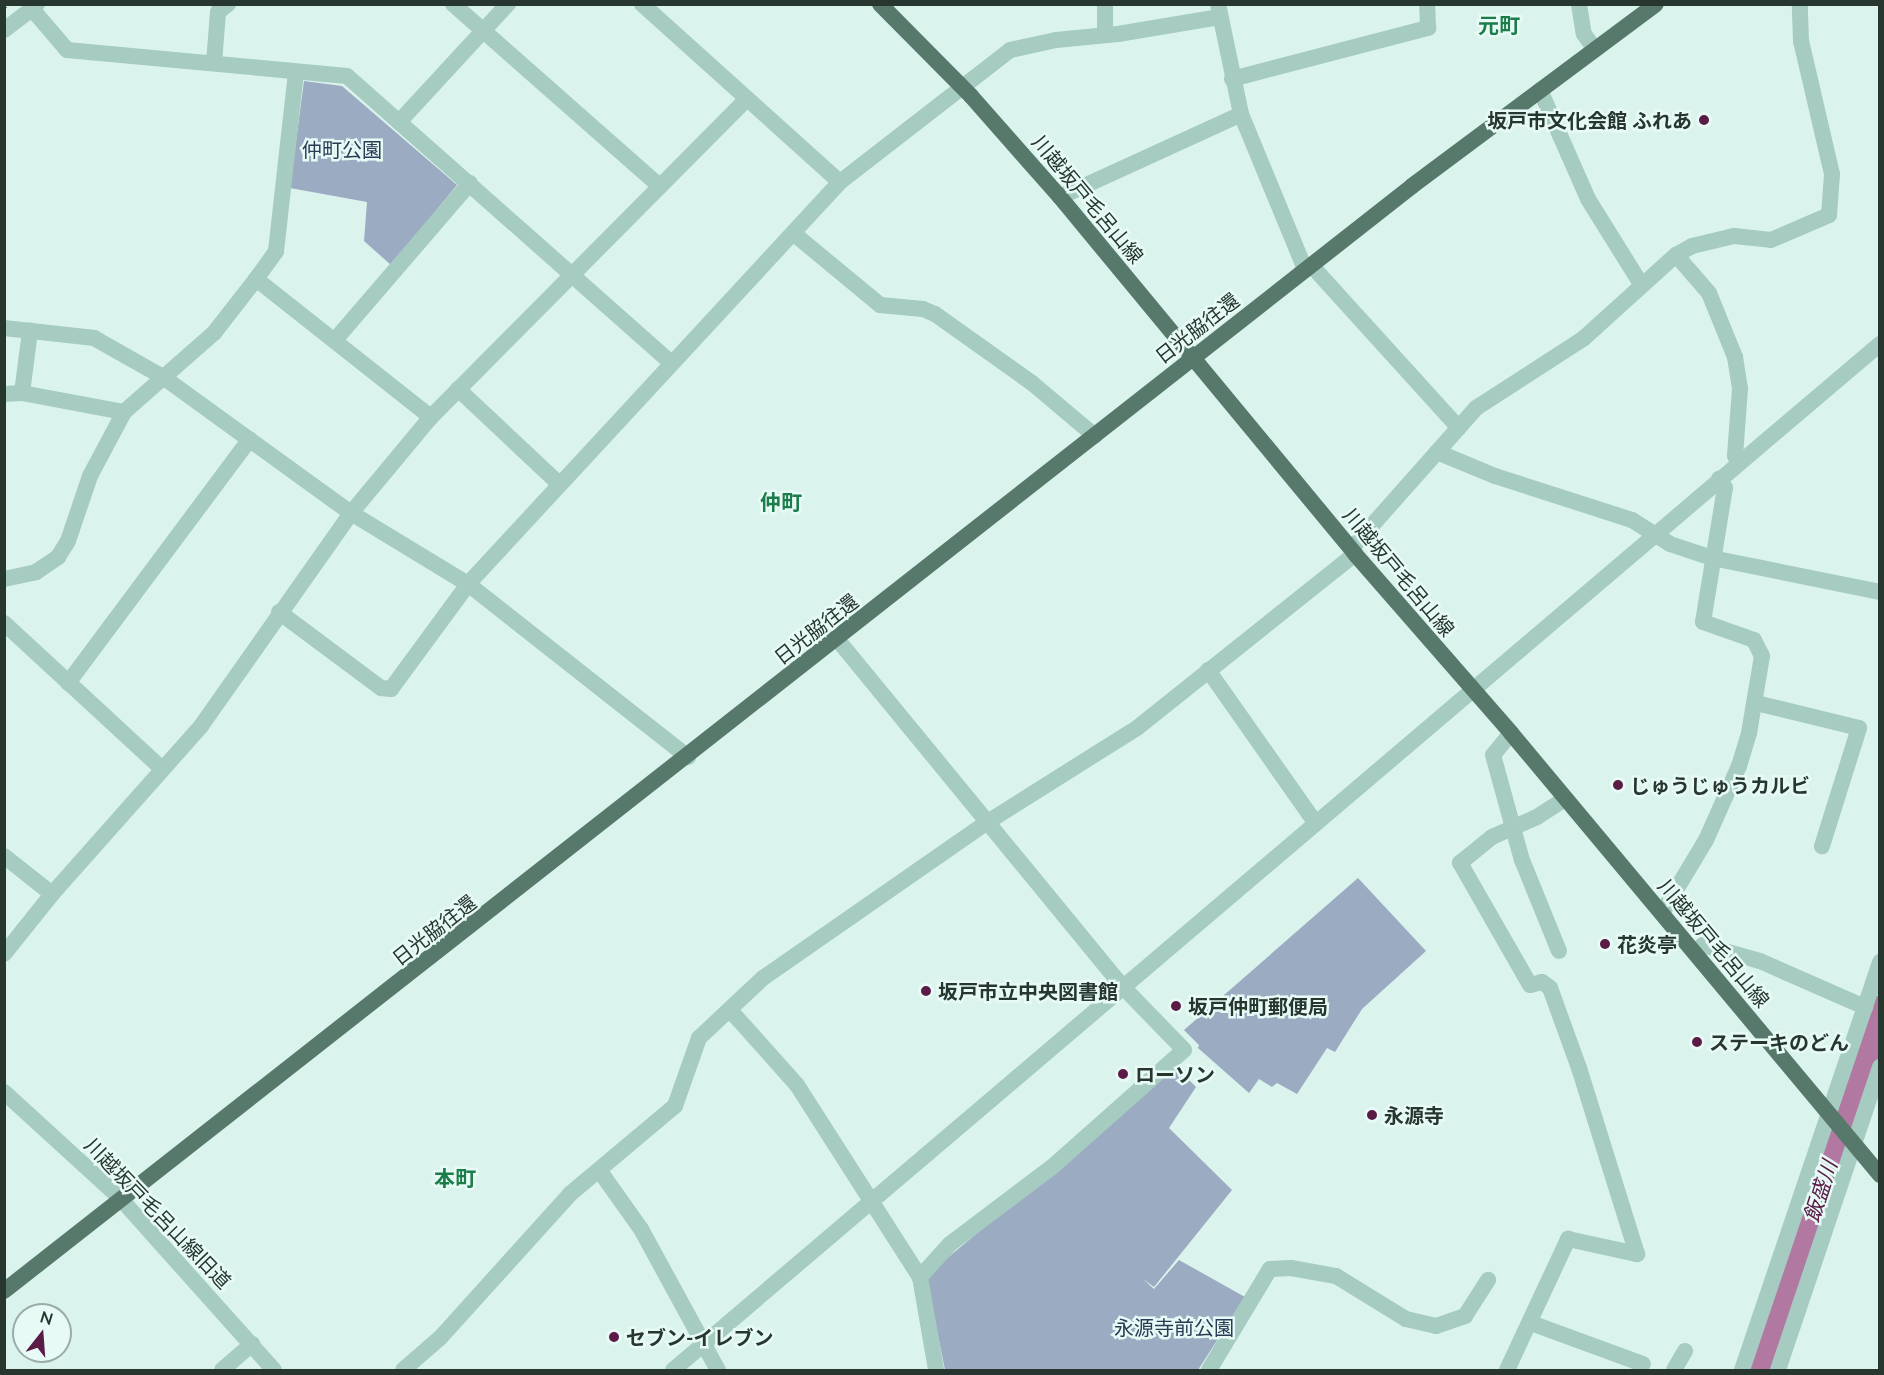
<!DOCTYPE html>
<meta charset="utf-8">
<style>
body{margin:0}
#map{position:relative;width:1884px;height:1375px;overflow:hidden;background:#daf3ed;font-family:Lato,"Noto Sans JP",sans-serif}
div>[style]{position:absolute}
.green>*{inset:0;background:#9aabc2}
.river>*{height:33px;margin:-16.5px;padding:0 16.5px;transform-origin:16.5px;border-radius:16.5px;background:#b178a1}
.minor>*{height:16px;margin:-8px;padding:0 8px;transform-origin:8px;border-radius:8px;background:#a6cbc0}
.tertiary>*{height:16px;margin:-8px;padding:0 8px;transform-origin:8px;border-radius:8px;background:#a6cbc0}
.primary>*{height:16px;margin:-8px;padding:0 8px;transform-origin:8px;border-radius:8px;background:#57796b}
.rail>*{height:4.5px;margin-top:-2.25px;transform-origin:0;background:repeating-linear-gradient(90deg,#273730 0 1.5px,transparent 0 6px)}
.dots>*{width:16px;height:16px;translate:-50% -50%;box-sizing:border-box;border:3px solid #e7faf6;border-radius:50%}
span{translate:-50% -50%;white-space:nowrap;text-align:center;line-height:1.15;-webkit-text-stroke:5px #e7faf6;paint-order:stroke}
.poi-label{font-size:20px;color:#273730;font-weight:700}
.right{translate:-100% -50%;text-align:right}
.left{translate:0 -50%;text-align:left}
.park-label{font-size:20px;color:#2a3b56}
.street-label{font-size:20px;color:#273730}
.neighbourhood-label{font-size:21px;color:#1c7d4a;font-weight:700}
.water-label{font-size:21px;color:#5a1b47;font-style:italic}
.frame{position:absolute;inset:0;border:6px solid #273730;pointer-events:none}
.north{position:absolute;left:12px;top:1303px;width:60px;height:60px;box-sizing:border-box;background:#e7faf6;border:2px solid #9aaca7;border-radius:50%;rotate:17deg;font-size:16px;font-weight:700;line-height:24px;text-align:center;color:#273730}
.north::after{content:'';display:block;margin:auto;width:21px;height:27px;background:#5a1b47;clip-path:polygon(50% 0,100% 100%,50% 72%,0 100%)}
</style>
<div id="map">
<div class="green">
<i style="clip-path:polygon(304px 81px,342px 86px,457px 185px,391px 265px,364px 241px,367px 202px,290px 188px)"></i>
<i style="clip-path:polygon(1358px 878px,1426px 951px,1362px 1009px,1335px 1052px,1327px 1048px,1297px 1094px,1277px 1083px,1272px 1087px,1259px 1079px,1249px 1093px,1198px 1048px,1199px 1045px,1184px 1030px)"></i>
<i style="clip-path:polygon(1176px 1067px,1196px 1087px,1169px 1128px,1232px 1190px,1154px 1287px,1143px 1279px,1154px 1289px,1179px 1260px,1245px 1297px,1198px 1370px,945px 1370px,927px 1281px,933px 1270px)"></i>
</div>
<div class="river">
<i style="left:1760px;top:1370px;width:378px;rotate:-71.5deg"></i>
</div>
<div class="minor">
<i style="left:37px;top:4px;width:7px;rotate:135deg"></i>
<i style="left:32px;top:9px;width:54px;rotate:49.5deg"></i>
<i style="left:67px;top:50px;width:281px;rotate:5.3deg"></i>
<i style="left:347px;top:76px;width:433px;rotate:41.5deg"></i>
<i style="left:453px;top:4px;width:273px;rotate:41.4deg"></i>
<i style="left:642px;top:4px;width:266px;rotate:42deg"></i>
<i style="left:1218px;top:4px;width:112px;rotate:78.2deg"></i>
<i style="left:1241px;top:114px;width:168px;rotate:67.6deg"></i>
<i style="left:1579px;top:4px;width:30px;rotate:81deg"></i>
<i style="left:1584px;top:34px;width:19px;rotate:55deg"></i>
<i style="left:4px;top:30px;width:35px;rotate:-37deg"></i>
<i style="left:1105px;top:33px;width:29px;rotate:-90deg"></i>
<i style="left:214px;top:63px;width:51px;rotate:-85.5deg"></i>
<i style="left:218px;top:12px;width:13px;rotate:-39deg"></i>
<i style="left:1232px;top:79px;width:203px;rotate:-14.6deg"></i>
<i style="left:1428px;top:28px;width:24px;rotate:-92deg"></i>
<i style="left:1540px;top:90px;width:119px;rotate:66.2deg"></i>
<i style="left:1588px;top:199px;width:100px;rotate:58.1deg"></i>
<i style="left:399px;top:122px;width:161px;rotate:-47.3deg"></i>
<i style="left:1060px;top:197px;width:199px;rotate:-24.6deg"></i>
<i style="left:793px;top:233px;width:113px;rotate:39.6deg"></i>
<i style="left:880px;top:305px;width:43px;rotate:5.3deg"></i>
<i style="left:923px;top:309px;width:13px;rotate:23deg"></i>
<i style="left:935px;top:314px;width:119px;rotate:35.4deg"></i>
<i style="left:1032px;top:383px;width:82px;rotate:40.1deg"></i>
<i style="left:1676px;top:255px;width:50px;rotate:49deg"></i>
<i style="left:1709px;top:293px;width:69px;rotate:67.9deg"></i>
<i style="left:1735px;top:357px;width:32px;rotate:81deg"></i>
<i style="left:1740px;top:389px;width:67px;rotate:94.3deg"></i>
<i style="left:1735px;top:456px;width:8px;rotate:60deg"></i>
<i style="left:1311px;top:265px;width:220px;rotate:47.8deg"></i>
<i style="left:256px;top:279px;width:34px;rotate:-54deg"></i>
<i style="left:276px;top:251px;width:180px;rotate:-83.6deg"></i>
<i style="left:4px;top:328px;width:91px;rotate:6.3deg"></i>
<i style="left:94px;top:338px;width:79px;rotate:29.5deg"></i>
<i style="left:163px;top:377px;width:232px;rotate:35.9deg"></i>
<i style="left:351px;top:513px;width:137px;rotate:31.3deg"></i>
<i style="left:468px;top:584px;width:280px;rotate:38.2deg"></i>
<i style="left:335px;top:340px;width:207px;rotate:-49.3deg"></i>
<i style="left:458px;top:389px;width:139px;rotate:43.2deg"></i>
<i style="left:22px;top:393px;width:63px;rotate:-82.6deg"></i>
<i style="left:4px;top:394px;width:18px;rotate:-3deg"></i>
<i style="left:22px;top:393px;width:104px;rotate:10.6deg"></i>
<i style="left:1437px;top:452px;width:63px;rotate:22.5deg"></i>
<i style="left:1495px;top:476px;width:144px;rotate:17.8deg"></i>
<i style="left:1632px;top:520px;width:45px;rotate:32.3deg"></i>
<i style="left:1670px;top:544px;width:44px;rotate:18.4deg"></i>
<i style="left:1712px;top:558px;width:171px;rotate:11.4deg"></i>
<i style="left:1351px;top:549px;width:188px;rotate:-48.4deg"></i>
<i style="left:1476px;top:408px;width:129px;rotate:-32.9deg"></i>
<i style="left:1584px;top:338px;width:124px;rotate:-42.1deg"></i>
<i style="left:1676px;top:255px;width:18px;rotate:-29deg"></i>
<i style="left:1692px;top:246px;width:43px;rotate:-13.4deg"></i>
<i style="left:1734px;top:236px;width:37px;rotate:6deg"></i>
<i style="left:1771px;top:240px;width:63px;rotate:-23.3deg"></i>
<i style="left:1829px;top:215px;width:41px;rotate:-85.8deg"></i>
<i style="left:1832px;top:174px;width:137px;rotate:-103.1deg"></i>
<i style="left:1801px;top:41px;width:37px;rotate:-92deg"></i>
<i style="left:4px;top:579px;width:33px;rotate:-12deg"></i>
<i style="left:36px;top:572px;width:27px;rotate:-34deg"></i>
<i style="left:58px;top:557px;width:19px;rotate:-58deg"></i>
<i style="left:68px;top:541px;width:69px;rotate:-71.3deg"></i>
<i style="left:90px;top:476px;width:72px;rotate:-62deg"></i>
<i style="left:124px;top:412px;width:120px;rotate:-41.3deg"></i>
<i style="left:214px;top:333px;width:68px;rotate:-52.1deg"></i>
<i style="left:256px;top:279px;width:223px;rotate:38.3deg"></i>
<i style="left:279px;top:612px;width:127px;rotate:36.7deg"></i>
<i style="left:381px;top:688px;width:10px;rotate:6deg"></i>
<i style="left:391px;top:689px;width:130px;rotate:-53.7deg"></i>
<i style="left:468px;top:584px;width:548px;rotate:-47.22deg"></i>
<i style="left:840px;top:182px;width:215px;rotate:-37.8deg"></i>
<i style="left:1010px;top:50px;width:47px;rotate:-12.3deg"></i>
<i style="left:1056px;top:40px;width:62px;rotate:-5.5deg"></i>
<i style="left:1118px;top:34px;width:103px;rotate:-9.5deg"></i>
<i style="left:4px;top:623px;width:215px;rotate:42.7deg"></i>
<i style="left:837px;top:639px;width:452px;rotate:50.6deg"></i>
<i style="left:1124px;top:988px;width:86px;rotate:45.9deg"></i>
<i style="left:1184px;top:1050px;width:176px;rotate:138.4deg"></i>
<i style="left:1052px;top:1167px;width:128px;rotate:143deg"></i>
<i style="left:950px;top:1244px;width:45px;rotate:132.3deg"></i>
<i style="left:1208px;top:670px;width:186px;rotate:54.9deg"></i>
<i style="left:68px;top:683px;width:304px;rotate:-53.3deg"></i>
<i style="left:1756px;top:703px;width:106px;rotate:13.6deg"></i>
<i style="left:1859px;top:728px;width:124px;rotate:107.4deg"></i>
<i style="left:1511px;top:733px;width:28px;rotate:129deg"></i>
<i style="left:1493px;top:755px;width:109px;rotate:74.6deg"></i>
<i style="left:1522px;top:860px;width:98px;rotate:67.9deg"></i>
<i style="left:4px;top:856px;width:61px;rotate:38.4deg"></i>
<i style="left:1662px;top:913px;width:85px;rotate:-58.9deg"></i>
<i style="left:1706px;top:840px;width:81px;rotate:-66deg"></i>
<i style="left:1739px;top:766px;width:34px;rotate:-73deg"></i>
<i style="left:1749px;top:733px;width:78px;rotate:-80.4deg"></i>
<i style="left:1762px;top:656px;width:18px;rotate:-117deg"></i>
<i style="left:1754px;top:640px;width:54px;rotate:-160.6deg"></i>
<i style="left:1703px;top:622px;width:136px;rotate:-80.7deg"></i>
<i style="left:1725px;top:488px;width:11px;rotate:-124deg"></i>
<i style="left:1695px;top:952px;width:11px;rotate:-41deg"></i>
<i style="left:1703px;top:945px;width:59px;rotate:15.7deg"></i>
<i style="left:1760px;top:961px;width:115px;rotate:23.7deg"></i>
<i style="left:4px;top:954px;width:77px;rotate:-51.3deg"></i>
<i style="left:52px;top:894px;width:225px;rotate:-48.4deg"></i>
<i style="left:201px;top:726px;width:261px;rotate:-54.8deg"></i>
<i style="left:351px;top:513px;width:125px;rotate:-50.2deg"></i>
<i style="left:431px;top:417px;width:448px;rotate:-45.2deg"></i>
<i style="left:730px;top:1010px;width:101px;rotate:48.2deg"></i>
<i style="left:797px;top:1085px;width:228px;rotate:57.4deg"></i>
<i style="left:920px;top:1277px;width:94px;rotate:80.2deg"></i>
<i style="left:599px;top:1170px;width:72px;rotate:54.6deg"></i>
<i style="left:641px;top:1229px;width:161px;rotate:61.4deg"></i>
<i style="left:1531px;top:1323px;width:119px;rotate:20.1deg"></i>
<i style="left:222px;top:1370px;width:40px;rotate:-41deg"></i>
<i style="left:403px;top:1370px;width:49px;rotate:-40.9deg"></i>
<i style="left:440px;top:1338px;width:194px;rotate:-47.9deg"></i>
<i style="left:570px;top:1194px;width:137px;rotate:-40deg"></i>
<i style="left:675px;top:1106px;width:72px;rotate:-70.6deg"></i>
<i style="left:699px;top:1038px;width:88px;rotate:-43.2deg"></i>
<i style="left:763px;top:978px;width:272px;rotate:-34.8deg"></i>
<i style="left:986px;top:823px;width:178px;rotate:-32.2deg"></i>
<i style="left:1137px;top:728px;width:279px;rotate:-38.6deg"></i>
<i style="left:1209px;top:1370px;width:118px;rotate:-58.9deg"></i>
<i style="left:1270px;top:1269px;width:21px;rotate:-3deg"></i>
<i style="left:1291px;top:1268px;width:46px;rotate:10.1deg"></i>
<i style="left:1336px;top:1276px;width:82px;rotate:31.6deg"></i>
<i style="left:1406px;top:1319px;width:31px;rotate:13deg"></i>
<i style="left:1436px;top:1326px;width:31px;rotate:-19deg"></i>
<i style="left:1465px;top:1316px;width:43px;rotate:-57.4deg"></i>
<i style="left:1507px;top:1370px;width:145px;rotate:-65deg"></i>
<i style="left:1568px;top:1239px;width:71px;rotate:12.3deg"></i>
<i style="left:1637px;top:1254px;width:195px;rotate:-107.3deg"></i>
<i style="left:1579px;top:1068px;width:85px;rotate:-109.9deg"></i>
<i style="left:1550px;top:988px;width:10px;rotate:-143deg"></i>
<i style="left:1542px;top:982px;width:12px;rotate:166deg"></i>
<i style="left:1530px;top:985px;width:141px;rotate:-119.8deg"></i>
<i style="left:1460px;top:863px;width:41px;rotate:-39.1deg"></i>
<i style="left:1492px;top:837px;width:49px;rotate:-24deg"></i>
<i style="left:1537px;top:817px;width:33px;rotate:-33deg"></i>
<i style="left:1674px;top:1370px;width:22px;rotate:-60deg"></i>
<i style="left:1742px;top:1370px;width:431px;rotate:-71.3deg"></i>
<i style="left:1778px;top:1370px;width:320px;rotate:-71.4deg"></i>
</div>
<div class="tertiary">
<i style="left:4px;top:1092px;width:157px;rotate:42.4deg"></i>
<i style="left:120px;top:1198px;width:231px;rotate:48.2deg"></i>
<i style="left:673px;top:1370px;width:1584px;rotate:-40.37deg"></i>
</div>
<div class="primary">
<i style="left:880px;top:4px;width:129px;rotate:45.3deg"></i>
<i style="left:971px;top:96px;width:135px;rotate:48.6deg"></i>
<i style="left:1060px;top:197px;width:463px;rotate:50.4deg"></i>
<i style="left:1355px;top:554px;width:237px;rotate:48.9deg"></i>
<i style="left:1511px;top:733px;width:576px;rotate:50.14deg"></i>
<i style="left:4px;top:1291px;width:1790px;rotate:-38.12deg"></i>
<i style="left:1412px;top:186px;width:304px;rotate:-36.7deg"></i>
</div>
<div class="rail">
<i style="left:4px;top:6px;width:3px;rotate:-45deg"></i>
</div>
<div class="dots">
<i style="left:1704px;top:120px;background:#5a1b47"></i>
<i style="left:1618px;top:785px;background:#5a1b47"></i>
<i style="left:1605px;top:944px;background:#5a1b47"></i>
<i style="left:926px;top:991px;background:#5a1b47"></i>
<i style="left:1176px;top:1006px;background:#5a1b47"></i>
<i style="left:1697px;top:1042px;background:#5a1b47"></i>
<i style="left:1123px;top:1074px;background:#5a1b47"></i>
<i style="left:1372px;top:1115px;background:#5a1b47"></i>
<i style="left:614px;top:1337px;background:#5a1b47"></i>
</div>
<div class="poi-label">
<span class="right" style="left:1692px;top:120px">坂戸市文化会館 ふれあ</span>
<span class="left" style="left:1630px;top:785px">じゅうじゅうカルビ</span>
<span class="left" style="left:1617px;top:944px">花炎亭</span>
<span class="left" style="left:938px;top:991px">坂戸市立中央図書館</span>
<span class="left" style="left:1188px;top:1006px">坂戸仲町郵便局</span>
<span class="left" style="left:1709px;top:1042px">ステーキのどん</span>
<span class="left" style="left:1135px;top:1074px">ローソン</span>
<span class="left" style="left:1384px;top:1115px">永源寺</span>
<span class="left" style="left:626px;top:1337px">セブン-イレブン</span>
</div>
<div class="park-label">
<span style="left:342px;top:149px">仲町公園</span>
<span style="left:1174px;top:1327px">永源寺前公園</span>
</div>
<div class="street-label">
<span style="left:1088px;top:199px;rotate:50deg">川越坂戸毛呂山線</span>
<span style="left:1197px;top:328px;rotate:-38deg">日光脇往還</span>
<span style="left:1399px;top:572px;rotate:50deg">川越坂戸毛呂山線</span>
<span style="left:816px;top:629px;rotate:-38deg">日光脇往還</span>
<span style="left:434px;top:930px;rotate:-38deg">日光脇往還</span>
<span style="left:1714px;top:943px;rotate:50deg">川越坂戸毛呂山線</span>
<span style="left:158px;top:1213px;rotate:46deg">川越坂戸毛呂山線旧道</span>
</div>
<div class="neighbourhood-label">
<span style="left:1499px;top:25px">元町</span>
<span style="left:781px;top:502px">仲町</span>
<span style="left:455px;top:1178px">本町</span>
</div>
<div class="water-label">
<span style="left:1820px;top:1191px;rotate:-72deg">飯盛川</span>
</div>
<div class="frame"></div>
<div class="north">N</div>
</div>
